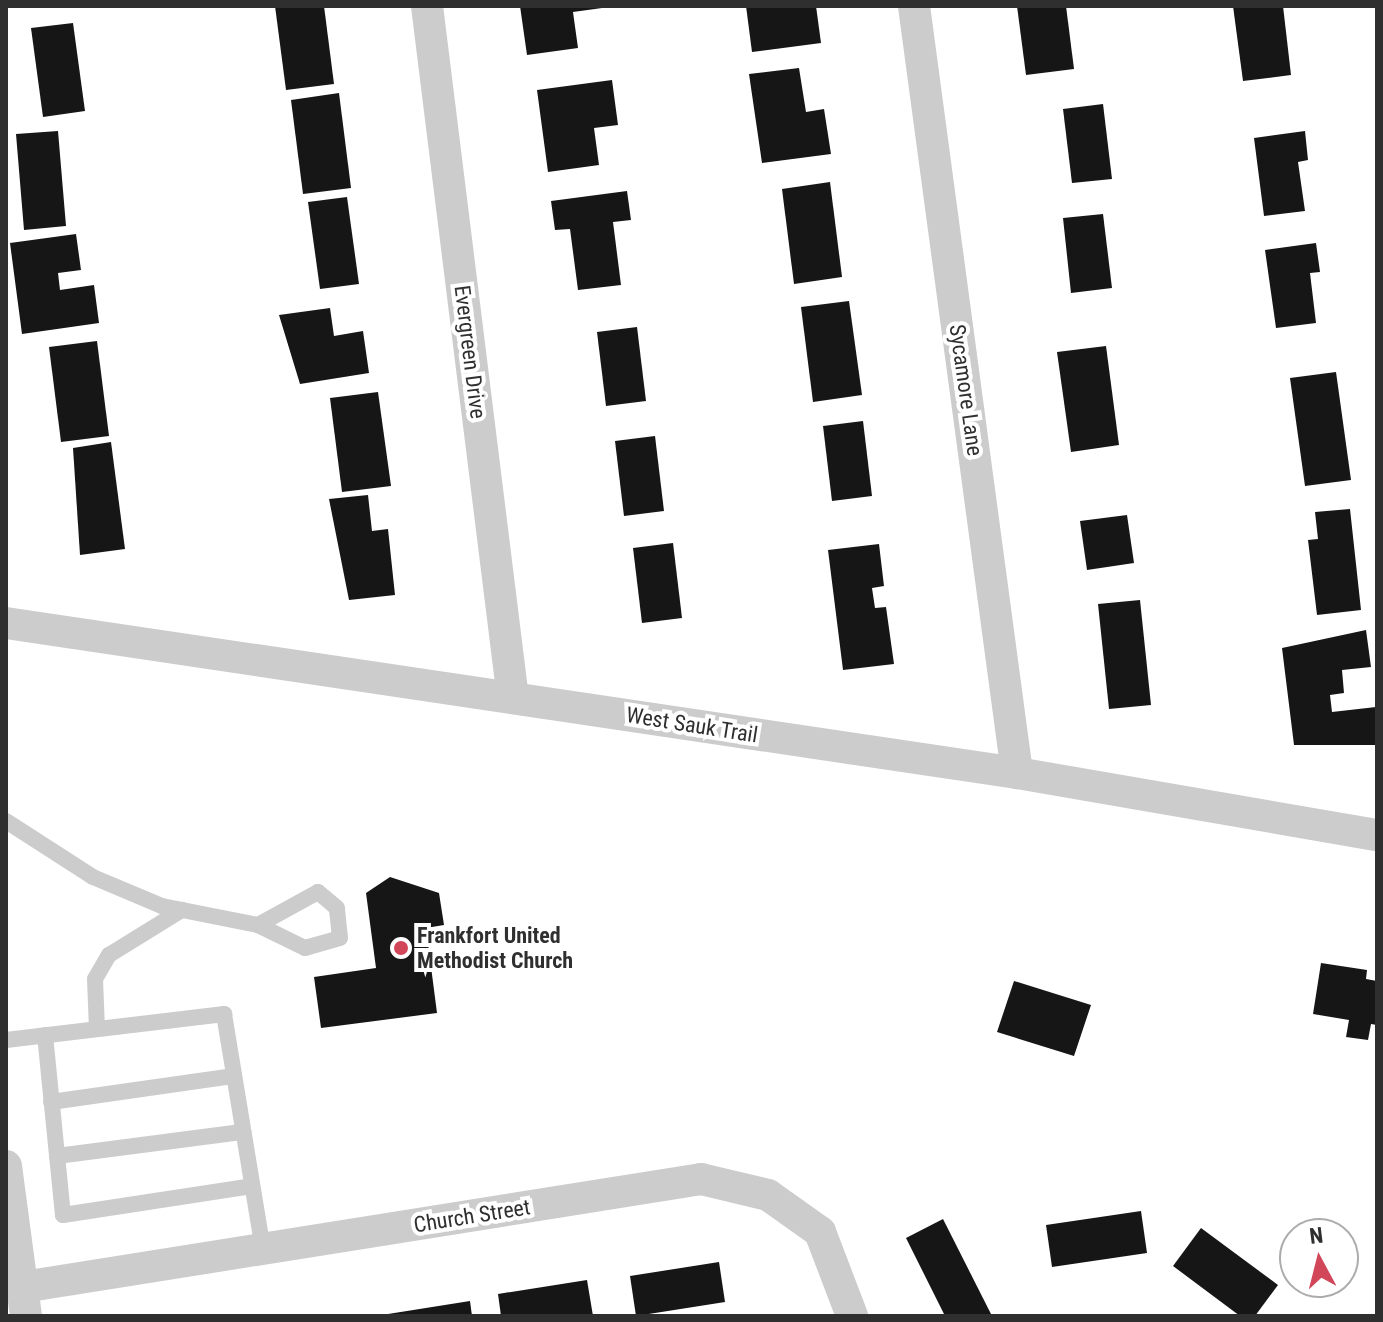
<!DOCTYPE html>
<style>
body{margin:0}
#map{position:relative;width:1383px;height:1322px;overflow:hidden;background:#fff;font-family:"Roboto Condensed",sans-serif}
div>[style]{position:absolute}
.building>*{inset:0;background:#161616}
.lane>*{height:16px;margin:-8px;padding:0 8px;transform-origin:8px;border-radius:8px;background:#ccc}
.street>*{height:32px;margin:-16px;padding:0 16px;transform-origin:16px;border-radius:16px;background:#ccc}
.dots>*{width:22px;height:22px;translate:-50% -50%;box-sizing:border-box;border:4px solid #fff;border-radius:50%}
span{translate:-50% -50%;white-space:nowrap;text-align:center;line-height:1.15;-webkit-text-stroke:8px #fff;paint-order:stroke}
.street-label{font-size:22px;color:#2f2f2f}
.poi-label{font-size:22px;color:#2f2f2f;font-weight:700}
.left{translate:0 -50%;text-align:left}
.frame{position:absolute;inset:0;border:8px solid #2f2f2f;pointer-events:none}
.north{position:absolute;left:1279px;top:1218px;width:80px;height:80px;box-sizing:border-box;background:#fff;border:2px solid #acacac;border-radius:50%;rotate:353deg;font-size:22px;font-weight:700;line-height:32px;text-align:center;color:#2f2f2f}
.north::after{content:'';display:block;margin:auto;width:28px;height:36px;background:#d14658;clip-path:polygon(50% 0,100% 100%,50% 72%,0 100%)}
</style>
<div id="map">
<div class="building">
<i style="clip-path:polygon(275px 6px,324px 6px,334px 84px,286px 90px)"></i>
<i style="clip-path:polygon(520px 6px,601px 6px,602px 8px,573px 12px,578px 48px,527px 55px)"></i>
<i style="clip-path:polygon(746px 6px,816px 6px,821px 43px,752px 52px)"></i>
<i style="clip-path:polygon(1017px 6px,1066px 6px,1074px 69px,1026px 75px)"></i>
<i style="clip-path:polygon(1233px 6px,1283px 6px,1291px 75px,1243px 81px)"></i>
<i style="clip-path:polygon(73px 23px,85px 111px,43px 117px,31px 28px)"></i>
<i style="clip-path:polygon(799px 68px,806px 112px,824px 109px,831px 154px,762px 163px,749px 74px)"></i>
<i style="clip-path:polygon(612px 80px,618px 125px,594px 128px,599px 165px,548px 172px,537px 90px)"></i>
<i style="clip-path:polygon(339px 93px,351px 188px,303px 194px,291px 100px)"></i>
<i style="clip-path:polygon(1103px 104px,1112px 179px,1072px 183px,1063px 109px)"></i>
<i style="clip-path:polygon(58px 131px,66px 226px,24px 230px,16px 134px)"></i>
<i style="clip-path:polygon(1305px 131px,1308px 160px,1298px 162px,1305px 211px,1264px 216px,1254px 138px)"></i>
<i style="clip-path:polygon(830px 182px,842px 277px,794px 284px,782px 189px)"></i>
<i style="clip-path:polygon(627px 191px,631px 220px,613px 222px,621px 285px,578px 290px,570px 229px,555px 230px,551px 201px)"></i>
<i style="clip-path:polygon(347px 197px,359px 284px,320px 289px,308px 202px)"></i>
<i style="clip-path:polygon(1103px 214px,1112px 288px,1071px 293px,1063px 218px)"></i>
<i style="clip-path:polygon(76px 234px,81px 270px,58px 273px,60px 290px,94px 285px,99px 323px,22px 334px,10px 243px)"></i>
<i style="clip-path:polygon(1316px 243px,1320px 272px,1310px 273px,1316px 323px,1276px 328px,1265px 250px)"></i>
<i style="clip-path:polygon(849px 301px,862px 395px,813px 402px,801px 307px)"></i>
<i style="clip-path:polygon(330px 308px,334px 336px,363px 331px,369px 373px,300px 384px,279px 315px)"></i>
<i style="clip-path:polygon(637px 327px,646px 401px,606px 406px,597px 332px)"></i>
<i style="clip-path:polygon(97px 341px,109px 436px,61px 442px,49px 347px)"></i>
<i style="clip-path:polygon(1106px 346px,1119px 445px,1071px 452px,1057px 352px)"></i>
<i style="clip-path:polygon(1336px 372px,1351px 480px,1305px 486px,1290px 378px)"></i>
<i style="clip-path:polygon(378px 392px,391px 486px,342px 492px,330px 398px)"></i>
<i style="clip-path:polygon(863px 421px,872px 496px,832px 501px,823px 426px)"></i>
<i style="clip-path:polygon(655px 436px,664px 511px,624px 516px,615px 441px)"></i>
<i style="clip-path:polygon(111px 442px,125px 549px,80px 555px,73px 448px)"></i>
<i style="clip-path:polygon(368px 495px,372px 531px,388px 529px,395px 595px,349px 600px,329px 499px)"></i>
<i style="clip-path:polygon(1350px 509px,1361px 610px,1317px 615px,1308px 540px,1318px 539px,1315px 512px)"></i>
<i style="clip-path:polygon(1127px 515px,1134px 563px,1087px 570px,1080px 521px)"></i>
<i style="clip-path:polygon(673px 543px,682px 618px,642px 623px,633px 548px)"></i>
<i style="clip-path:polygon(879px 544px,884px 586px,872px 588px,875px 608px,886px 607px,894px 664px,843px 670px,828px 550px)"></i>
<i style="clip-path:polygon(1140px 600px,1151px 705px,1109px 709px,1098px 604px)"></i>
<i style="clip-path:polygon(1366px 630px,1371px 667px,1342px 670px,1344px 693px,1330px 695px,1332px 712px,1376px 707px,1377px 745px,1294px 745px,1282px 648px)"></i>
<i style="clip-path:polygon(390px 877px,439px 893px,444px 925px,426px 928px,437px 1013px,321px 1028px,314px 977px,376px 968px,366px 893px)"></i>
<i style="clip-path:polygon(1321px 963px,1367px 970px,1366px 979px,1377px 981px,1377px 1025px,1371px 1024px,1368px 1040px,1346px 1037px,1349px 1020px,1313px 1014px)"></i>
<i style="clip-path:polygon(1014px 981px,1091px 1005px,1074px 1056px,997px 1032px)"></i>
<i style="clip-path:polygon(1141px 1211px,1147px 1253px,1052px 1267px,1046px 1225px)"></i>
<i style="clip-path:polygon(943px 1219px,992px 1316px,945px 1316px,906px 1238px)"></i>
<i style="clip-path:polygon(1201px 1228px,1278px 1285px,1255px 1316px,1240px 1316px,1173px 1266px)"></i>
<i style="clip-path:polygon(719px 1262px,725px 1302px,636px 1316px,630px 1276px)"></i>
<i style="clip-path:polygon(587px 1280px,593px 1316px,501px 1316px,498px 1294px)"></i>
<i style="clip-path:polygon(470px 1301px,472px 1316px,388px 1316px,388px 1314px)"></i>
</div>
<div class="lane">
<i style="left:6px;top:821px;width:103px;rotate:32.8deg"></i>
<i style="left:93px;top:877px;width:75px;rotate:22.8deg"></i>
<i style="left:162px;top:906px;width:98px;rotate:11.2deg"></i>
<i style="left:258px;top:925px;width:52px;rotate:26.1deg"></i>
<i style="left:305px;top:948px;width:36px;rotate:-16deg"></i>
<i style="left:340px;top:938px;width:30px;rotate:-96deg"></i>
<i style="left:337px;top:908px;width:25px;rotate:-140deg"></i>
<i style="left:318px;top:892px;width:68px;rotate:151.2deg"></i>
<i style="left:97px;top:1029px;width:50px;rotate:-92.3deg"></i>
<i style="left:95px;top:979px;width:28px;rotate:-60deg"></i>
<i style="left:109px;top:955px;width:86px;rotate:-31.7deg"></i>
<i style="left:45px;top:1035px;width:181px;rotate:84.3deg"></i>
<i style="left:63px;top:1215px;width:191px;rotate:-8.7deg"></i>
<i style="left:6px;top:1040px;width:220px;rotate:-6.8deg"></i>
<i style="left:224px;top:1014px;width:238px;rotate:80.6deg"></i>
<i style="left:51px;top:1102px;width:185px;rotate:-8.1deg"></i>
<i style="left:57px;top:1156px;width:188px;rotate:-7.4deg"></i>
</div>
<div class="street">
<i style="left:427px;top:6px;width:697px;rotate:82.92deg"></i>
<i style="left:914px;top:6px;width:774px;rotate:82.35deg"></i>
<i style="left:6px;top:623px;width:1022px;rotate:8.44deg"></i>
<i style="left:1017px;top:773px;width:365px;rotate:9.8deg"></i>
<i style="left:6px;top:1166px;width:151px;rotate:82.4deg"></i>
<i style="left:23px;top:1287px;width:687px;rotate:-9.05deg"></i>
<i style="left:701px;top:1179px;width:69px;rotate:13.4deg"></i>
<i style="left:768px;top:1195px;width:64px;rotate:35.4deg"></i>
<i style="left:820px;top:1232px;width:90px;rotate:69.1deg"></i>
</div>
<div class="dots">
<i style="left:401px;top:948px;background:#d14658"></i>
</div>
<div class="street-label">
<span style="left:470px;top:352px;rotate:83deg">Evergreen Drive</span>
<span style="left:966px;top:390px;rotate:82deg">Sycamore Lane</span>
<span style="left:692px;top:725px;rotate:9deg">West Sauk Trail</span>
<span style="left:472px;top:1216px;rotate:-9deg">Church Street</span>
</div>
<div class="poi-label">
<span class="left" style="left:417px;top:948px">Frankfort United<br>Methodist Church</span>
</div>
<div class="frame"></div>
<div class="north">N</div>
</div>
